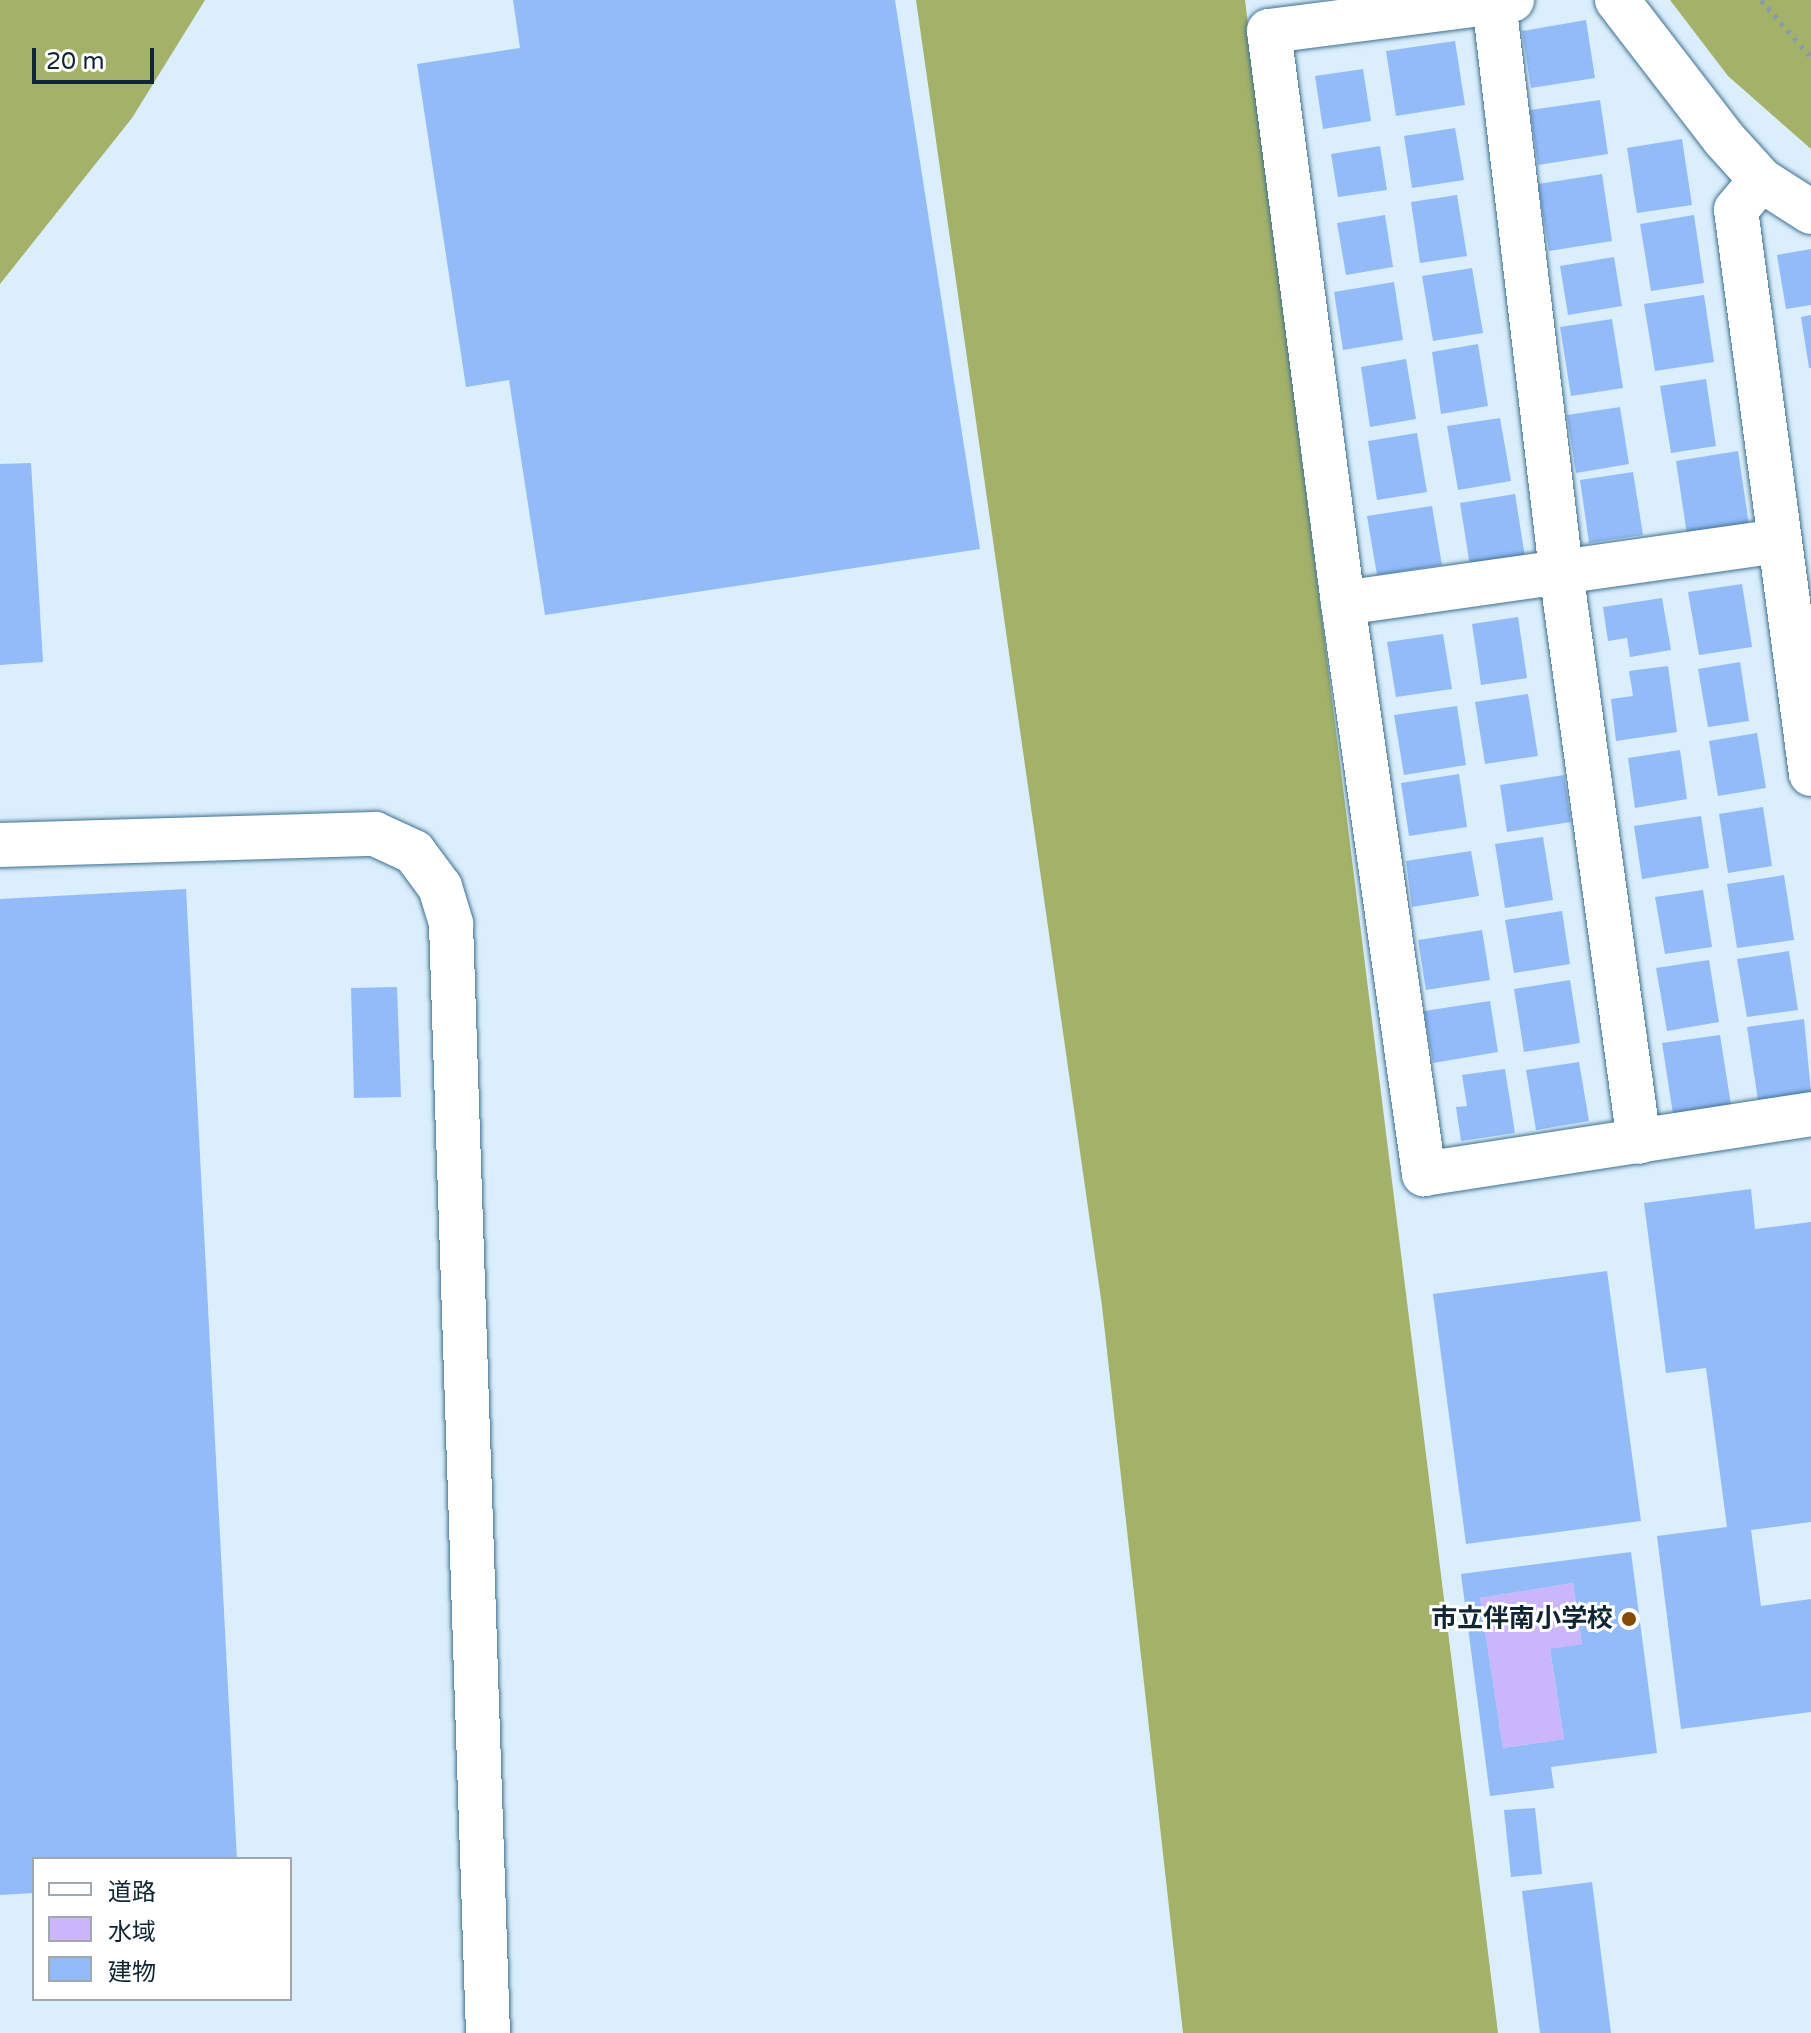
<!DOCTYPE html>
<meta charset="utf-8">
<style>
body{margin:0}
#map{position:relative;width:1811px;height:2033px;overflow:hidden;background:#daeefc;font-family:"Varela Round","Noto Sans JP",sans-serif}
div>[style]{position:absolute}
.forest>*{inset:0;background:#a3b169}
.water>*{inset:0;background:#cbb6fb}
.building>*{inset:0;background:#93bbf8}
.path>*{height:5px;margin-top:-2.5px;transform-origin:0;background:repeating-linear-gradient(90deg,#889caa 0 4px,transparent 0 10px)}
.roads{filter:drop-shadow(0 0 2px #3f708f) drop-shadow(0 0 2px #3f708f)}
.street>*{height:44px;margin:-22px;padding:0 22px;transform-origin:22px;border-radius:22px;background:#fff}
.secondary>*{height:44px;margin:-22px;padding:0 22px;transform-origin:22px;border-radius:22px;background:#fff}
.dots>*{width:22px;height:22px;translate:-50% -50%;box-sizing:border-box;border:4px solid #fff;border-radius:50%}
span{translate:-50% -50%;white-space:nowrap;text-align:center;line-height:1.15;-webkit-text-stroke:6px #fff;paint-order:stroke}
.poi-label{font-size:26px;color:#112633;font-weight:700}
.right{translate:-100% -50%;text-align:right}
.legend{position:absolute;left:32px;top:1857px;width:260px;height:144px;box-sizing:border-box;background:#fff;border:2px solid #a0a8ad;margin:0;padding:10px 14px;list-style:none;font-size:24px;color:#112633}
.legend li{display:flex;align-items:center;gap:16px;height:40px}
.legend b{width:40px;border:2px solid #a0a8ad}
.scale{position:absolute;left:32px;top:48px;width:122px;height:36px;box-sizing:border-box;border:4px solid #112633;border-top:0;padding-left:10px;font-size:24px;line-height:28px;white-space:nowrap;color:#112633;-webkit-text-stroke:6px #fff;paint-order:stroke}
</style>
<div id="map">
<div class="forest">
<i style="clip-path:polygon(0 0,205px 0,132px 118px,0 284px)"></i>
<i style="clip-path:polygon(916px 0,1245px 0,1498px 2033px,1183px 2033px,1102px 1306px)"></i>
<i style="clip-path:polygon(1670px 0,1811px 0,1811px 149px,1728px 76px)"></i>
</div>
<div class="water">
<i style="clip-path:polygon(1573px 1583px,1582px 1644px,1550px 1650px,1564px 1739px,1503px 1748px,1480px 1598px)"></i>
</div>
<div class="building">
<i style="clip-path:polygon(513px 0,895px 0,980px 549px,545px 615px,509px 380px,466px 387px,417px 64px,520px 48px)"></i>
<i style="clip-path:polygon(1586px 20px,1595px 78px,1531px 88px,1522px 31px)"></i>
<i style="clip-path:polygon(1455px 41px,1465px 105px,1396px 116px,1386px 51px)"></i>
<i style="clip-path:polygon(1363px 69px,1371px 121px,1323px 129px,1315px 76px)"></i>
<i style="clip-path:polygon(1600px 100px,1608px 154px,1538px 165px,1530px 110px)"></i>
<i style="clip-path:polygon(1455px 128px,1464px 180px,1412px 188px,1404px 136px)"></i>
<i style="clip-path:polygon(1682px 139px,1692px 205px,1637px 213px,1627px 148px)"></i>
<i style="clip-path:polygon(1380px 146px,1387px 190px,1338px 197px,1331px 154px)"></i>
<i style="clip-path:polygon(1602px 174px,1612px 241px,1549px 251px,1538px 184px)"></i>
<i style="clip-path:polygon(1457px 195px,1467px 256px,1420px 263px,1411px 202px)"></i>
<i style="clip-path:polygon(1385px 215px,1393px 267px,1346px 275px,1337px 223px)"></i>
<i style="clip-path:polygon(1694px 215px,1704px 283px,1651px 291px,1640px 224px)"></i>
<i style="clip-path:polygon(1811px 249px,1811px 305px,1786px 309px,1777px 255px)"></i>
<i style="clip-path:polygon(1614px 257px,1622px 306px,1568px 315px,1560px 266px)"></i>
<i style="clip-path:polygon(1472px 268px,1483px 333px,1433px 341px,1422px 276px)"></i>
<i style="clip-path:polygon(1394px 282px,1403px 340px,1343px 350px,1334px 292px)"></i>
<i style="clip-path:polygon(1704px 295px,1714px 362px,1655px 371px,1644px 304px)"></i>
<i style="clip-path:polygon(1811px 315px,1811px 368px,1809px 368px,1801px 317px)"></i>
<i style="clip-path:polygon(1612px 319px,1623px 388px,1571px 396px,1560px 327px)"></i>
<i style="clip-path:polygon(1478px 344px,1488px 406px,1441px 414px,1432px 352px)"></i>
<i style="clip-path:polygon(1406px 359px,1416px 419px,1370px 427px,1361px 367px)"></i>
<i style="clip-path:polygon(1706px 379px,1716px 446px,1671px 453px,1660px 386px)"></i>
<i style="clip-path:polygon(1620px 407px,1629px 464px,1576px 473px,1567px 415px)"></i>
<i style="clip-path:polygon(1500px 418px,1511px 481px,1458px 490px,1447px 426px)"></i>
<i style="clip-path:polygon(1417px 433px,1427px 492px,1377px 500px,1368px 441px)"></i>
<i style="clip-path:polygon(1738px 451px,1749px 525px,1687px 535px,1676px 461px)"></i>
<i style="clip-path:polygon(31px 463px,43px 662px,0 665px,0 464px)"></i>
<i style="clip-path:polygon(1633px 472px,1643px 535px,1589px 543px,1580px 480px)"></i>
<i style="clip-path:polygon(1515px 494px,1525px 557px,1470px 566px,1460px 503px)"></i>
<i style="clip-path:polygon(1432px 506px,1442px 565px,1377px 575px,1367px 516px)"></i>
<i style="clip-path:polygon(1742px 584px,1752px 647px,1699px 655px,1688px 592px)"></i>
<i style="clip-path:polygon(1662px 598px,1671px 650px,1630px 657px,1627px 638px,1608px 641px,1603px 607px)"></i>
<i style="clip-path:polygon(1518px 617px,1527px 678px,1481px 685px,1472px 624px)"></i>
<i style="clip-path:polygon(1443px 634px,1452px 689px,1396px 697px,1387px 642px)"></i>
<i style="clip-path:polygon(1740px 662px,1749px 721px,1708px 727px,1698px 669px)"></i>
<i style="clip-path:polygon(1668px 666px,1677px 732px,1616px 741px,1611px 699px,1633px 696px,1629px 671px)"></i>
<i style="clip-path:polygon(1528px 694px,1538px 756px,1485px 764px,1475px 702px)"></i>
<i style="clip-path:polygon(1457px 706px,1466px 765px,1404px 775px,1394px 715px)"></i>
<i style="clip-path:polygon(1757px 733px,1766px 788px,1718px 796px,1709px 741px)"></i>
<i style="clip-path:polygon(1680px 750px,1687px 799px,1635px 808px,1628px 758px)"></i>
<i style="clip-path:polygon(1459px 774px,1467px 827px,1409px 836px,1401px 783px)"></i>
<i style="clip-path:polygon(1564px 775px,1571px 822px,1507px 832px,1500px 785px)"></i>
<i style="clip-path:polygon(1763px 807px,1772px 866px,1728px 873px,1719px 814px)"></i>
<i style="clip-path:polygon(1701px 816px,1709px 868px,1642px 879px,1634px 826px)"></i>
<i style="clip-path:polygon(1543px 837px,1553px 900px,1505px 908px,1495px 844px)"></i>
<i style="clip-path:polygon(1471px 851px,1479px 896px,1412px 907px,1406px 861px)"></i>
<i style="clip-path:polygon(1784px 875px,1794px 940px,1737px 948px,1727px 884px)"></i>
<i style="clip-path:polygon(186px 889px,237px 1859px,34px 1859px,34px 1893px,0 1895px,0 899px)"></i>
<i style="clip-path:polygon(1703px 890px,1712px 947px,1665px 954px,1655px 897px)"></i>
<i style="clip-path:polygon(1562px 911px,1570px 964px,1514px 973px,1505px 920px)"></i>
<i style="clip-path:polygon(1482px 930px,1490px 980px,1426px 990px,1418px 940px)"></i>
<i style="clip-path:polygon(1789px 951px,1798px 1010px,1747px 1017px,1737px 959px)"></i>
<i style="clip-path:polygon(1709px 960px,1719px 1022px,1667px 1031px,1656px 968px)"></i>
<i style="clip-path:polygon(1570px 980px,1580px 1043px,1524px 1052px,1514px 989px)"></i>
<i style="clip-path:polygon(397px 987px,401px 1097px,354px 1098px,351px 988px)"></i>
<i style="clip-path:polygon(1490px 1001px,1498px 1052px,1433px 1063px,1424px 1011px)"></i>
<i style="clip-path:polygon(1804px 1019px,1811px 1092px,1758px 1100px,1747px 1027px)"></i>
<i style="clip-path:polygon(1720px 1035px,1731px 1105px,1673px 1114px,1662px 1043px)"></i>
<i style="clip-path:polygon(1579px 1062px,1589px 1121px,1536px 1130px,1526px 1070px)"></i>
<i style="clip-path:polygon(1505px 1069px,1515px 1133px,1461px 1141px,1456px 1107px,1467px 1106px,1462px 1075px)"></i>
<i style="clip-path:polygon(1751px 1189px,1755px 1229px,1811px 1222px,1811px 1522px,1751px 1530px,1761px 1606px,1811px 1599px,1811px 1712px,1681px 1729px,1657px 1536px,1727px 1527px,1706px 1368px,1666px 1373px,1644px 1203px)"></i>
<i style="clip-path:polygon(1607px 1271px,1641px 1521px,1466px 1544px,1433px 1294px)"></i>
<i style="clip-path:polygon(evenodd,1631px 1552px,1657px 1753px,1551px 1767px,1554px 1788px,1490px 1796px,1461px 1574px,1631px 1552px,1573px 1583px,1582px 1644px,1550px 1649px,1564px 1739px,1503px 1748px,1480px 1598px,1573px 1583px)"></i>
<i style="clip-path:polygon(1535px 1808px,1542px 1874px,1511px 1877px,1504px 1810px)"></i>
<i style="clip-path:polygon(1592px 1882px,1611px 2033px,1540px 2033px,1522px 1891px)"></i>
</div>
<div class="path">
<i style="left:1761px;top:0;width:76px;rotate:48.7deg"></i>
</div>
<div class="roads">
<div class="street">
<i style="left:1512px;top:0;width:245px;rotate:172.7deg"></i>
<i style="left:1269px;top:31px;width:577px;rotate:82.63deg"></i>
<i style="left:1343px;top:603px;width:577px;rotate:81.93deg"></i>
<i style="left:1424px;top:1174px;width:392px;rotate:-8.8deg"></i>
<i style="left:1617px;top:0;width:175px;rotate:52.4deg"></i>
<i style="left:1724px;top:139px;width:55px;rotate:47.9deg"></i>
<i style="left:1761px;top:180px;width:59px;rotate:32.6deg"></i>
<i style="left:1494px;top:2px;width:573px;rotate:83.28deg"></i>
<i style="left:1561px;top:571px;width:576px;rotate:82.22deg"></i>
<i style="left:1761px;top:180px;width:39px;rotate:130deg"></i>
<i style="left:1736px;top:210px;width:569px;rotate:82.43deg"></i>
<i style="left:1343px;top:603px;width:441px;rotate:-8.1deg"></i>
</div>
<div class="secondary">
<i style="left:0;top:845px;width:375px;rotate:-1.7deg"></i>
<i style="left:375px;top:834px;width:43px;rotate:24.8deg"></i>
<i style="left:414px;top:852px;width:44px;rotate:53.4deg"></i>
<i style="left:440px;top:887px;width:39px;rotate:73deg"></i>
<i style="left:451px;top:924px;width:1110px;rotate:88.09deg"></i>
</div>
</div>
<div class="dots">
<i style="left:1629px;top:1619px;background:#87490a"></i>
</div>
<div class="poi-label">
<span class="right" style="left:1613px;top:1619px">市立伴南小学校</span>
</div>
<ul class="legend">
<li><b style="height:10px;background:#fff"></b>道路</li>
<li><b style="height:22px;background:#cbb6fb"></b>水域</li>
<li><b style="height:22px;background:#93bbf8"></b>建物</li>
</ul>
<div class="scale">20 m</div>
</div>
